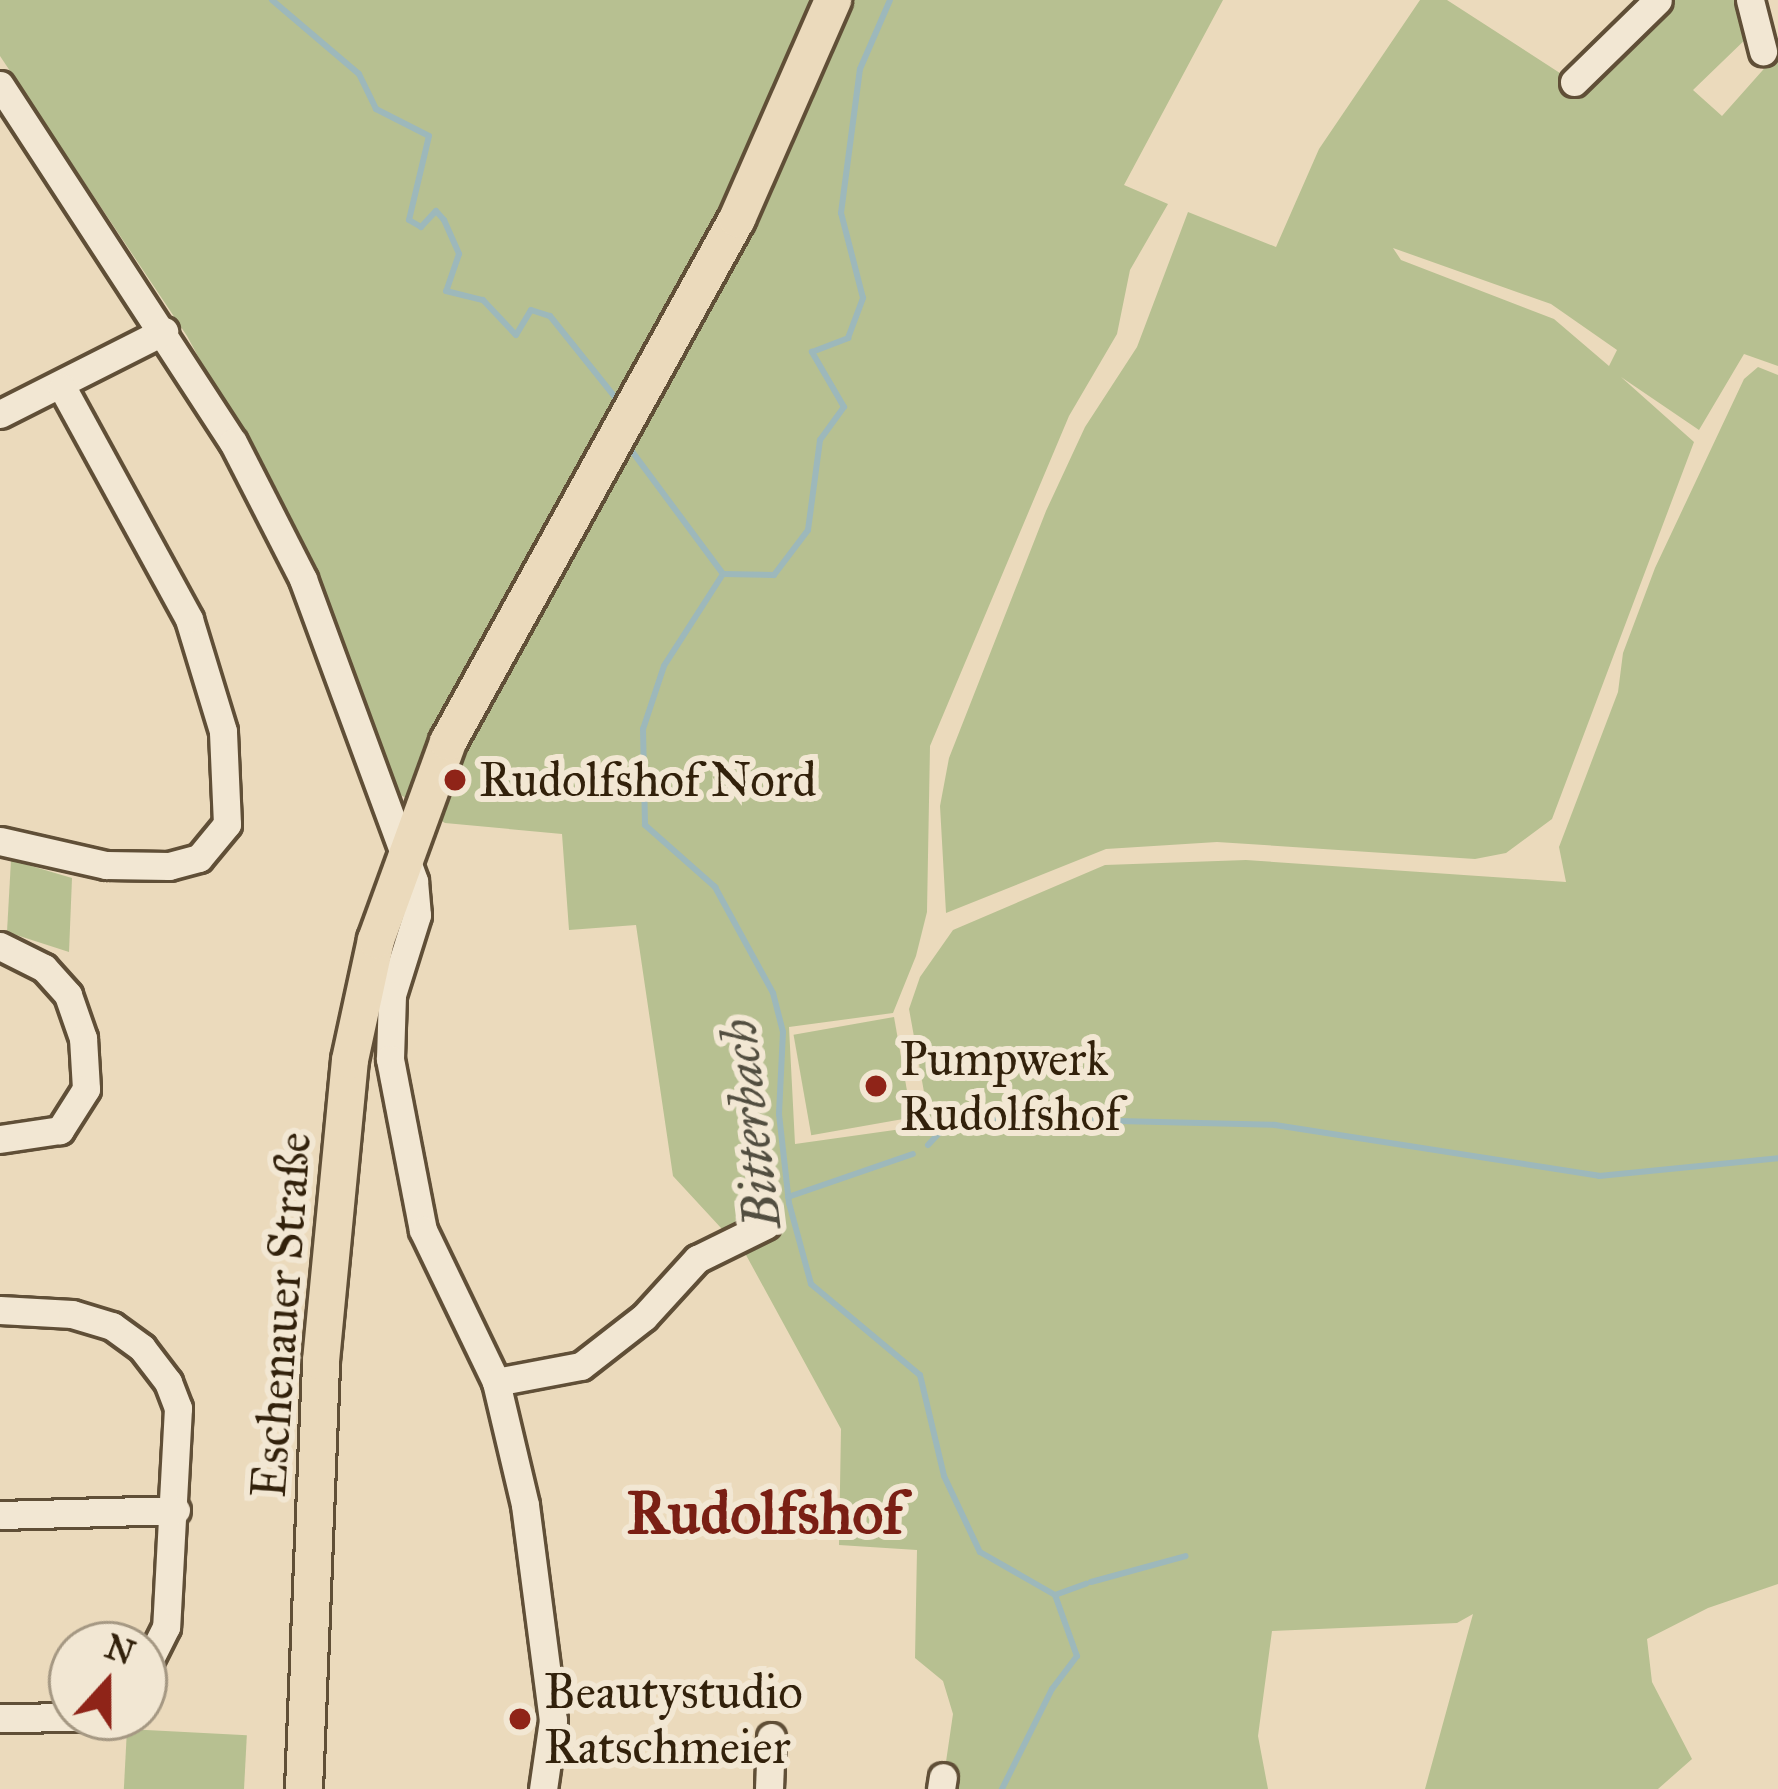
<!DOCTYPE html>
<meta charset="utf-8">
<style>
body{margin:0}
#map{position:relative;width:1778px;height:1789px;overflow:hidden;background:#ebdabc;font-family:"IM FELL Great Primer",serif}
div>[style]{position:absolute}
.green>*{inset:0;background:#b7c091;transform-origin:0 0}
.stream>*{height:6px;margin:-3px;padding:0 3px;transform-origin:3px;border-radius:3px;background:#9db8bb}
.roads{filter:drop-shadow(3px 0 #604f37) drop-shadow(-3px 0 #604f37) drop-shadow(0 3px #604f37) drop-shadow(0 -3px #604f37)}
.minor>*{height:27px;margin:-13.5px;padding:0 13.5px;transform-origin:13.5px;border-radius:13.5px;background:#f2e7d3}
.major>*{height:36px;margin:-18px;padding:0 18px;transform-origin:18px;border-radius:18px;background:#ebdabc}
.dots>*{width:33px;height:33px;translate:-50% -50%;box-sizing:border-box;border:6px solid #f2e7d3;border-radius:50%}
span{translate:-50% -50%;white-space:nowrap;text-align:center;line-height:1.15;-webkit-text-stroke:12px #f2e7d3;paint-order:stroke}
.poi-label{font-size:48px;color:#32210b}
.left{translate:0 -50%;text-align:left}
.street-label{font-size:48px;color:#32210b}
.water-label{font-size:51px;color:#524e40;font-style:italic}
.district-label{font-size:60px;color:#7a1f14;font-weight:700}
.north{position:absolute;left:48px;top:1621px;width:120px;height:120px;box-sizing:border-box;background:#f2e7d3;border:3px solid #a59883;border-radius:50%;rotate:21deg;font-size:33px;font-weight:700;line-height:48px;text-align:center;color:#32210b}
.north::after{content:'';display:block;margin:auto;width:42px;height:54px;background:#8f2418;clip-path:polygon(50% 0,100% 100%,50% 72%,0 100%)}
</style>
<div id="map">
<div class="green">
<div style="clip-path:polygon(0 0,1223px 0,1124px 185px,1168px 204px,1130px 270px,1117px 334px,1069px 416px,930px 746px,927px 912px,916px 956px,893px 1013px,789px 1027px,795px 1144px,930px 1125px,909px 1009px,920px 977px,953px 930px,1105px 865px,1246px 860px,1566px 882px,1559px 847px,1618px 692px,1623px 653px,1655px 568px,1744px 379px,1758px 367px,1778px 375px,1778px 1584px,1708px 1608px,1647px 1639px,1652px 1682px,1692px 1759px,1658px 1789px,1425px 1789px,1473px 1614px,1457px 1623px,1272px 1631px,1258px 1736px,1268px 1789px,942px 1789px,953px 1714px,943px 1681px,915px 1658px,917px 1550px,839px 1545px,841px 1429px,746px 1255px,673px 1176px,636px 925px,569px 930px,562px 834px,445px 823px,385px 785px,309px 560px,187px 336px,0 56px)"></div>
<div style="clip-path:polygon(evenodd,1420px 0,1447px 0,1583px 88px,1671px 0,1743px 0,1752px 33px,1693px 90px,1722px 116px,1778px 53px,1778px 366px,1744px 354px,1699px 430px,1621px 377px,1694px 442px,1552px 819px,1506px 853px,1475px 859px,1217px 842px,1106px 849px,946px 913px,940px 806px,949px 758px,1046px 511px,1085px 427px,1137px 347px,1188px 212px,1276px 247px,1319px 149px,1420px 0,1393px 248px,1551px 304px,1617px 350px,1609px 366px,1554px 319px,1401px 260px,1393px 248px)"></div>
<div style="clip-path:polygon(11px 860px,72px 878px,69px 952px,7px 932px)"></div>
<div style="left:894px;top:1017px;width:102px;height:102px;rotate:80deg"></div>
<div style="left:127px;top:1729px;width:120px;height:60px;rotate:3deg"></div>
</div>
<div class="stream">
<div style="left:272px;top:0;width:114px;rotate:40.4deg"></div>
<div style="left:359px;top:74px;width:39px;rotate:64deg"></div>
<div style="left:376px;top:109px;width:59px;rotate:27deg"></div>
<div style="left:429px;top:136px;width:86px;rotate:103.4deg"></div>
<div style="left:409px;top:220px;width:14px;rotate:30deg"></div>
<div style="left:421px;top:227px;width:22px;rotate:-47deg"></div>
<div style="left:436px;top:211px;width:12px;rotate:48deg"></div>
<div style="left:444px;top:220px;width:37px;rotate:66deg"></div>
<div style="left:459px;top:254px;width:39px;rotate:109deg"></div>
<div style="left:446px;top:291px;width:38px;rotate:14deg"></div>
<div style="left:483px;top:300px;width:48px;rotate:46.7deg"></div>
<div style="left:516px;top:335px;width:29px;rotate:-59deg"></div>
<div style="left:531px;top:310px;width:20px;rotate:18deg"></div>
<div style="left:550px;top:316px;width:104px;rotate:51.3deg"></div>
<div style="left:631px;top:450px;width:154px;rotate:53.4deg"></div>
<div style="left:723px;top:574px;width:109px;rotate:122.7deg"></div>
<div style="left:664px;top:666px;width:66px;rotate:108.4deg"></div>
<div style="left:643px;top:729px;width:96px;rotate:88.8deg"></div>
<div style="left:645px;top:825px;width:94px;rotate:41.5deg"></div>
<div style="left:715px;top:887px;width:121px;rotate:61.3deg"></div>
<div style="left:773px;top:993px;width:40px;rotate:75.6deg"></div>
<div style="left:783px;top:1032px;width:82px;rotate:92.8deg"></div>
<div style="left:779px;top:1114px;width:90px;rotate:83.6deg"></div>
<div style="left:789px;top:1203px;width:84px;rotate:74.8deg"></div>
<div style="left:811px;top:1284px;width:142px;rotate:39.9deg"></div>
<div style="left:920px;top:1375px;width:104px;rotate:76.6deg"></div>
<div style="left:944px;top:1476px;width:84px;rotate:64.7deg"></div>
<div style="left:980px;top:1552px;width:86px;rotate:29.8deg"></div>
<div style="left:1055px;top:1595px;width:65px;rotate:70.2deg"></div>
<div style="left:1077px;top:1656px;width:41px;rotate:127.1deg"></div>
<div style="left:1052px;top:1689px;width:112px;rotate:116.6deg"></div>
<div style="left:723px;top:574px;width:51px;rotate:1.1deg"></div>
<div style="left:774px;top:575px;width:56px;rotate:-52.9deg"></div>
<div style="left:808px;top:530px;width:91px;rotate:-82.4deg"></div>
<div style="left:820px;top:440px;width:41px;rotate:-54deg"></div>
<div style="left:844px;top:407px;width:64px;rotate:-120.2deg"></div>
<div style="left:812px;top:352px;width:39px;rotate:-21deg"></div>
<div style="left:848px;top:338px;width:43px;rotate:-69.4deg"></div>
<div style="left:863px;top:298px;width:88px;rotate:-104.5deg"></div>
<div style="left:841px;top:213px;width:145px;rotate:-82.5deg"></div>
<div style="left:860px;top:69px;width:75px;rotate:-66.5deg"></div>
<div style="left:928px;top:1145px;width:18px;rotate:-47deg"></div>
<div style="left:940px;top:1132px;width:56px;rotate:-14.5deg"></div>
<div style="left:994px;top:1118px;width:281px;rotate:1.4deg"></div>
<div style="left:1275px;top:1125px;width:328px;rotate:8.9deg"></div>
<div style="left:1599px;top:1176px;width:180px;rotate:-5.7deg"></div>
<div style="left:788px;top:1197px;width:132px;rotate:-19deg"></div>
<div style="left:1091px;top:1582px;width:98px;rotate:-15.3deg"></div>
<div style="left:1055px;top:1595px;width:33px;rotate:-20deg"></div>
</div>
<div class="roads">
<div class="minor">
<div style="left:1750px;top:0;width:53px;rotate:75.7deg"></div>
<div style="left:1574px;top:82px;width:117px;rotate:-44.3deg"></div>
<div style="left:0;top:85px;width:426px;rotate:56.9deg"></div>
<div style="left:233px;top:442px;width:154px;rotate:62.9deg"></div>
<div style="left:303px;top:579px;width:322px;rotate:69.8deg"></div>
<div style="left:414px;top:881px;width:34px;rotate:85deg"></div>
<div style="left:417px;top:915px;width:84px;rotate:107.4deg"></div>
<div style="left:392px;top:995px;width:64px;rotate:91.8deg"></div>
<div style="left:390px;top:1059px;width:174px;rotate:79.1deg"></div>
<div style="left:423px;top:1230px;width:169px;rotate:64.3deg"></div>
<div style="left:496px;top:1382px;width:126px;rotate:76.7deg"></div>
<div style="left:525px;top:1505px;width:217px;rotate:82.6deg"></div>
<div style="left:553px;top:1720px;width:70px;rotate:98.2deg"></div>
<div style="left:0;top:414px;width:184px;rotate:-26.8deg"></div>
<div style="left:0;top:841px;width:109px;rotate:12.8deg"></div>
<div style="left:106px;top:865px;width:63px;rotate:0.9deg"></div>
<div style="left:169px;top:866px;width:31px;rotate:-15deg"></div>
<div style="left:199px;top:858px;width:44px;rotate:-50.5deg"></div>
<div style="left:227px;top:824px;width:93px;rotate:-92.5deg"></div>
<div style="left:223px;top:731px;width:117px;rotate:-106.9deg"></div>
<div style="left:189px;top:619px;width:264px;rotate:-118.7deg"></div>
<div style="left:0;top:946px;width:49px;rotate:26.6deg"></div>
<div style="left:44px;top:968px;width:36px;rotate:48deg"></div>
<div style="left:68px;top:995px;width:46px;rotate:70.8deg"></div>
<div style="left:83px;top:1038px;width:51px;rotate:86.6deg"></div>
<div style="left:86px;top:1089px;width:49px;rotate:122.4deg"></div>
<div style="left:60px;top:1130px;width:61px;rotate:171.5deg"></div>
<div style="left:0;top:1310px;width:72px;rotate:3.2deg"></div>
<div style="left:72px;top:1314px;width:42px;rotate:16.7deg"></div>
<div style="left:112px;top:1326px;width:37px;rotate:36deg"></div>
<div style="left:142px;top:1348px;width:43px;rotate:52.6deg"></div>
<div style="left:168px;top:1382px;width:28px;rotate:69deg"></div>
<div style="left:178px;top:1408px;width:219px;rotate:93.1deg"></div>
<div style="left:166px;top:1627px;width:49px;rotate:116.6deg"></div>
<div style="left:496px;top:1382px;width:86px;rotate:-10.7deg"></div>
<div style="left:581px;top:1366px;width:80px;rotate:-37.9deg"></div>
<div style="left:644px;top:1317px;width:79px;rotate:-47.6deg"></div>
<div style="left:697px;top:1259px;width:77px;rotate:-26.2deg"></div>
<div style="left:0;top:1515px;width:176px;rotate:-1.6deg"></div>
<div style="left:0;top:1718px;width:78px;rotate:-0.7deg"></div>
<div style="left:769px;top:1789px;width:52px;rotate:-87.8deg"></div>
<div style="left:941px;top:1789px;width:12px;rotate:-81deg"></div>
</div>
<div class="major">
<div style="left:304px;top:1789px;width:428px;rotate:-87.7deg"></div>
<div style="left:321px;top:1361px;width:302px;rotate:-84.5deg"></div>
<div style="left:350px;top:1060px;width:123px;rotate:-77.8deg"></div>
<div style="left:376px;top:940px;width:211px;rotate:-70deg"></div>
<div style="left:448px;top:742px;width:598px;rotate:-61.08deg"></div>
<div style="left:737px;top:219px;width:239px;rotate:-66.3deg"></div>
</div>
</div>
<div class="dots">
<div style="left:455px;top:780px;background:#8f2418"></div>
<div style="left:876px;top:1086px;background:#8f2418"></div>
<div style="left:520px;top:1719px;background:#8f2418"></div>
</div>
<div class="poi-label">
<span class="left" style="left:479px;top:780px">Rudolfshof Nord</span>
<span class="left" style="left:900px;top:1086px">Pumpwerk<br>Rudolfshof</span>
<span class="left" style="left:544px;top:1719px">Beautystudio<br>Ratschmeier</span>
</div>
<div class="street-label">
<span style="left:281px;top:1315px;rotate:-86deg">Eschenauer Straße</span>
</div>
<div class="water-label">
<span style="left:751px;top:1124px;rotate:-97deg">Bitterbach</span>
</div>
<div class="district-label">
<span style="left:765px;top:1512px">Rudolfshof</span>
</div>
<div class="north">N</div>
</div>
